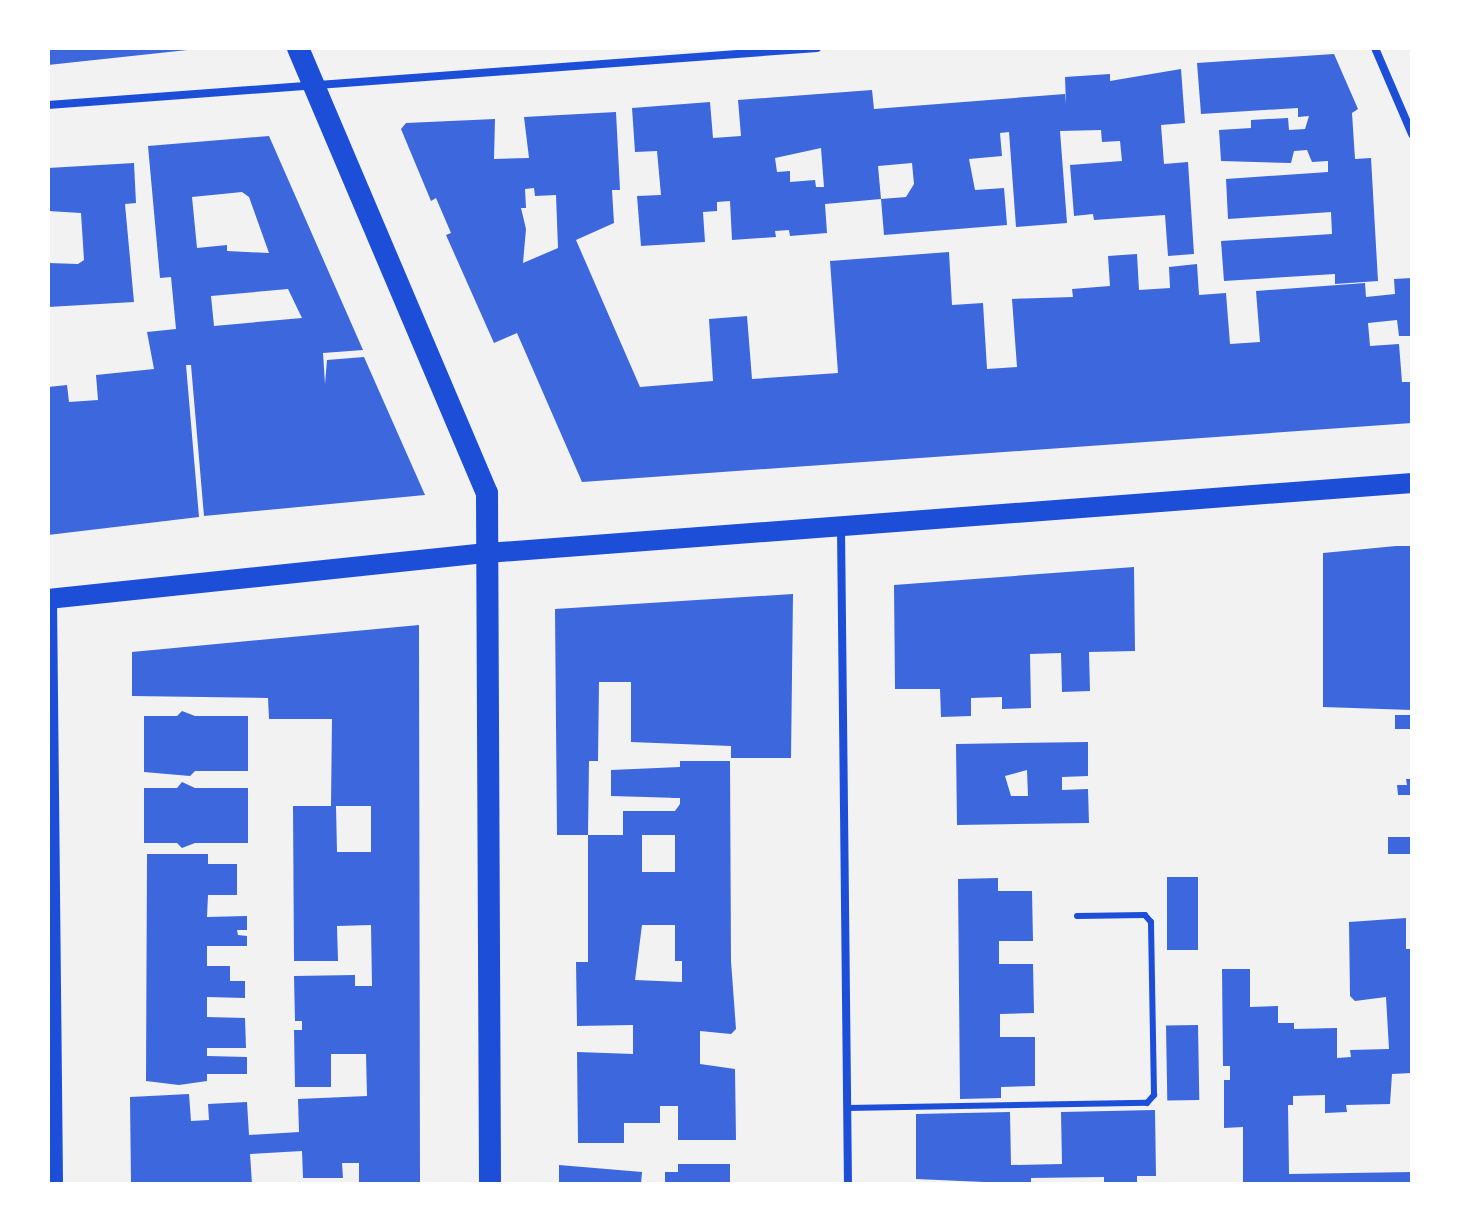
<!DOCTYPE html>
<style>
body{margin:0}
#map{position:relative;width:1460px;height:1232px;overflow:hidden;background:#f2f2f2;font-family:Rubik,sans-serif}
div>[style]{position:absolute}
.building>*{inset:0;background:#3d67dc;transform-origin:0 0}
.service>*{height:6px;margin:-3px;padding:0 3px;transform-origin:3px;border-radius:3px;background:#1d4ed8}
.minor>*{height:8px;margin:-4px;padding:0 4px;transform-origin:4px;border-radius:4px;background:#1d4ed8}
.secondary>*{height:16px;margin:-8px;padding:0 8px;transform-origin:8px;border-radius:8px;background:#1d4ed8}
.primary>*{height:20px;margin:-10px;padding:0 10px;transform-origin:10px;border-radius:10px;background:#1d4ed8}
.trunk>*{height:22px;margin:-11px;padding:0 11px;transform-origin:11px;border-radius:11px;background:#1d4ed8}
span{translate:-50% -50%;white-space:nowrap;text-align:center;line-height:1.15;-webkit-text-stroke:6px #fff;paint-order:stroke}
.frame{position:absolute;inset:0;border:50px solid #fff;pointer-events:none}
</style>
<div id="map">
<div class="building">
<div style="clip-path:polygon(48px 48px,206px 48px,48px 65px)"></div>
<div style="clip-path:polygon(1334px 54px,1358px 109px,1352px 113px,1355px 159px,1371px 158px,1378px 281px,1335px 284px,1335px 274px,1224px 281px,1221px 241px,1332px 234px,1331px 212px,1228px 219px,1226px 179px,1328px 172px,1328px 161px,1312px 162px,1307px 150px,1294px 151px,1291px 163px,1221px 161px,1219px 130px,1251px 128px,1251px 120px,1288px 118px,1289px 130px,1305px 129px,1309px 116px,1298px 117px,1298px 108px,1201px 114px,1197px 63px)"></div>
<div style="clip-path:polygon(evenodd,1181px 69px,1185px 123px,1161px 125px,1164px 164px,1188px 162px,1194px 254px,1168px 256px,1165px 215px,1094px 220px,1093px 214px,1074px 216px,1070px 165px,1122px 161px,1120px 141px,1102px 142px,1101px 130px,1060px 131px,1067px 223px,1016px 227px,1009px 132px,1000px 133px,1002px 156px,969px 159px,975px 190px,1004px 188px,1007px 225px,884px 235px,881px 199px,906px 197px,914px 184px,912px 163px,878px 166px,881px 199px,825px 204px,827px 233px,790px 236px,789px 230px,775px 231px,776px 237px,732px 240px,730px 201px,717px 202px,717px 211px,703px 212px,705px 242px,641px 246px,637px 196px,661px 195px,657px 151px,635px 152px,632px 108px,710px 102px,713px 138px,741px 136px,738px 100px,872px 90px,874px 109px,1065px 94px,1066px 104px,1065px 77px,1110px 74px,1110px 81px,1181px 69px,821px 148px,824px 187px,816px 187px,815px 180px,790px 182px,790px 171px,777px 172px,775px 158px,821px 148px)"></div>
<div style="clip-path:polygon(evenodd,616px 112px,620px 190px,612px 190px,614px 223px,576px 240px,640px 387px,713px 381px,709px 319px,747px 316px,752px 379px,838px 373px,830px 261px,949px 252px,952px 305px,983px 303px,987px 369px,1017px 367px,1012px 299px,1073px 297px,1072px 289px,1110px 286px,1108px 256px,1137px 254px,1139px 290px,1170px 288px,1169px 267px,1197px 264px,1199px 295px,1226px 293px,1230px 344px,1260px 342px,1256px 291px,1365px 283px,1366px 297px,1395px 294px,1394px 279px,1412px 278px,1412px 342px,1410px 336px,1399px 336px,1397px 320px,1368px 323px,1370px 346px,1399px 344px,1402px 382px,1412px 382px,1412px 423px,582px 482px,517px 333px,494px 343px,446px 235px,451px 233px,436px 198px,431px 201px,401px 129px,406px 123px,495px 119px,494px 159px,529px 158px,524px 117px,616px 112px,534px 188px,535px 196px,556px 195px,558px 248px,523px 263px,526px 229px,521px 208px,526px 208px,525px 189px,534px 188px)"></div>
<div style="clip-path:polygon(evenodd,269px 136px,363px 350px,323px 353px,325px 384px,327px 360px,364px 357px,425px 495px,204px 516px,191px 365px,186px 365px,199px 517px,48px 535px,48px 387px,67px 385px,69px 402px,98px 400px,96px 375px,154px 369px,147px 332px,176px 329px,171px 277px,160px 278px,148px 146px,269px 136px,242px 192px,249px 197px,269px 253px,227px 251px,227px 245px,197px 248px,192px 197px,242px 192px,269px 136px,288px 289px,302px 318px,214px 326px,211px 296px,288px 289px)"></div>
<div style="clip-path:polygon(134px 163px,136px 203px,125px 204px,134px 302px,48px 307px,48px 263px,78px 264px,84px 260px,81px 213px,48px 211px,48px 168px)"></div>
<div style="clip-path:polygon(1396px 546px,1412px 546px,1412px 710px,1323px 707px,1323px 553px)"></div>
<div style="clip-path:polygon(1134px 567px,1135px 651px,1089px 652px,1090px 691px,1062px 692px,1061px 653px,1030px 654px,1031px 708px,1002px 709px,1002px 697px,971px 698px,971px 716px,941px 717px,940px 689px,895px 689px,894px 585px)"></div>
<div style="clip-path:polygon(793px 594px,791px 758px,731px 758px,731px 746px,631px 742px,631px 682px,599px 682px,598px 761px,589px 761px,588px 835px,557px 835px,555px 609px)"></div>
<div style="clip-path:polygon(evenodd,419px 625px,420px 1184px,359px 1184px,359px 1163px,342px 1163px,343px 1178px,303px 1178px,302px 1151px,250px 1154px,252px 1184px,131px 1184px,130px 1097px,189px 1094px,191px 1121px,209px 1120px,208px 1104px,247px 1102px,249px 1135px,299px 1132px,298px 1099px,367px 1096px,366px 1054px,331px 1054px,331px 1087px,295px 1087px,294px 1030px,302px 1030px,302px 1021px,295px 1021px,294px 976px,355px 975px,355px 986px,372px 986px,371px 925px,337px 926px,338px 961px,294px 961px,293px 806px,331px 806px,332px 719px,269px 719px,268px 698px,132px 696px,132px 652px,419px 625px,336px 806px,371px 806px,371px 852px,337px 852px,336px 806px)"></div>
<div style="clip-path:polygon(182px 711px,195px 716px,248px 716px,248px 771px,195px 771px,190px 776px,144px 772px,144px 716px,177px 716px)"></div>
<div style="left:1412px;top:715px;width:14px;height:17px;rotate:90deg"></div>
<div style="clip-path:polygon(evenodd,1088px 742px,1088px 776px,1062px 777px,1062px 790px,1088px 789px,1089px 823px,957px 825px,956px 744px,1088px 742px,1027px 770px,1028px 796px,1011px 796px,1005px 776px,1027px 770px)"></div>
<div style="clip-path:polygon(evenodd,680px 761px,730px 761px,731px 961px,736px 1029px,731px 1034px,700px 1031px,700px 1064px,735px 1069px,736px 1140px,678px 1140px,678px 1106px,660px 1106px,660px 1123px,624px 1123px,624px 1143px,578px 1143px,577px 1052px,633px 1054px,633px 1025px,577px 1026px,576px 962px,588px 962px,588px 835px,623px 835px,623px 811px,675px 811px,680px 804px,680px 798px,611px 796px,611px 770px,680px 767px,680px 761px,642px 835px,675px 835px,675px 872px,642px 872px,642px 835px,680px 761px,642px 925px,675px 925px,675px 961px,682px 961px,682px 982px,635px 980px,642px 925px)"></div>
<div style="clip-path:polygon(1406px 779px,1412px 779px,1412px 795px,1398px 795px,1397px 785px,1407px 785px)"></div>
<div style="clip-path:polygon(182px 782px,195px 788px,248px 788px,248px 843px,195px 843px,182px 848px,177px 843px,144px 843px,144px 788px,177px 788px)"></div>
<div style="left:1412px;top:837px;width:17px;height:24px;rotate:90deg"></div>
<div style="clip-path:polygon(147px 854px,208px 854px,208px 864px,237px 864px,237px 895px,208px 895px,207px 917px,247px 916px,247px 930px,237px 930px,238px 935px,247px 936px,247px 946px,207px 946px,207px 966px,230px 966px,230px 981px,245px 981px,245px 998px,207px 997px,207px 1017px,245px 1018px,246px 1048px,207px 1048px,207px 1056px,247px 1057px,247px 1074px,207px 1074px,207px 1081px,179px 1085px,146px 1081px)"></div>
<div style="left:1167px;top:877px;width:31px;height:73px"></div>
<div style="clip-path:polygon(998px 878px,998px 891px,1032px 891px,1033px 941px,999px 941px,999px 964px,1033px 964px,1034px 1013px,1000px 1014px,1000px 1037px,1035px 1037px,1035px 1086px,1001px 1087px,1001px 1098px,960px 1099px,958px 879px)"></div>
<div style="clip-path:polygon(1406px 918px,1406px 949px,1412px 949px,1411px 1073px,1392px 1074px,1390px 1104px,1346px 1105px,1347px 1112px,1325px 1113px,1325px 1095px,1293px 1096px,1293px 1105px,1288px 1105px,1289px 1174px,1412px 1172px,1412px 1184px,1243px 1184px,1243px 1127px,1224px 1128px,1224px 1080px,1230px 1080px,1230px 1066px,1223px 1066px,1222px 969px,1250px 969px,1250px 1007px,1278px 1006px,1278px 1023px,1294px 1023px,1294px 1029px,1337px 1028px,1337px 1058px,1351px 1057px,1350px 1050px,1389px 1049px,1386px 997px,1355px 1001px,1350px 996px,1349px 922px)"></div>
<div style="left:1198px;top:1025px;width:75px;height:32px;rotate:89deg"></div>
<div style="clip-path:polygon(1155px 1110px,1156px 1176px,1137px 1176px,1137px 1184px,1104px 1184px,1104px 1177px,1031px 1178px,1031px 1184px,916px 1179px,916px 1114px,1010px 1112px,1011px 1165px,1062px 1164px,1061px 1112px)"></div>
<div style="clip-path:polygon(678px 1164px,730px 1164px,730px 1184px,665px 1184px,665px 1172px,678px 1172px)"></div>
<div style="clip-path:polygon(559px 1165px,642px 1172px,641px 1184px,559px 1184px)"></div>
</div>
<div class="service">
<div style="left:847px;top:1108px;width:300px;rotate:-1deg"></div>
<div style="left:1147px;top:1103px;width:11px;rotate:-49deg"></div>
<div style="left:1154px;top:1095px;width:173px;rotate:-91deg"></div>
<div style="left:1151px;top:922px;width:9px;rotate:-131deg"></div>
<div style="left:1145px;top:915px;width:68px;rotate:179.2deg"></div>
</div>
<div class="minor">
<div style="left:1375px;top:48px;width:94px;rotate:66.7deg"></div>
<div style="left:48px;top:105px;width:771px;rotate:-4.24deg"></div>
<div style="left:841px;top:528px;width:656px;rotate:89.39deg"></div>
</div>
<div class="secondary">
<div style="left:49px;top:599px;width:585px;rotate:89.41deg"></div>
</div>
<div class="primary">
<div style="left:48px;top:599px;width:441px;rotate:-6deg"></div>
<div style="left:487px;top:553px;width:928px;rotate:-4.33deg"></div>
</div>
<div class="trunk">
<div style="left:298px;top:48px;width:483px;rotate:67deg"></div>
<div style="left:487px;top:493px;width:691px;rotate:89.75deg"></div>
</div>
<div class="frame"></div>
</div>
